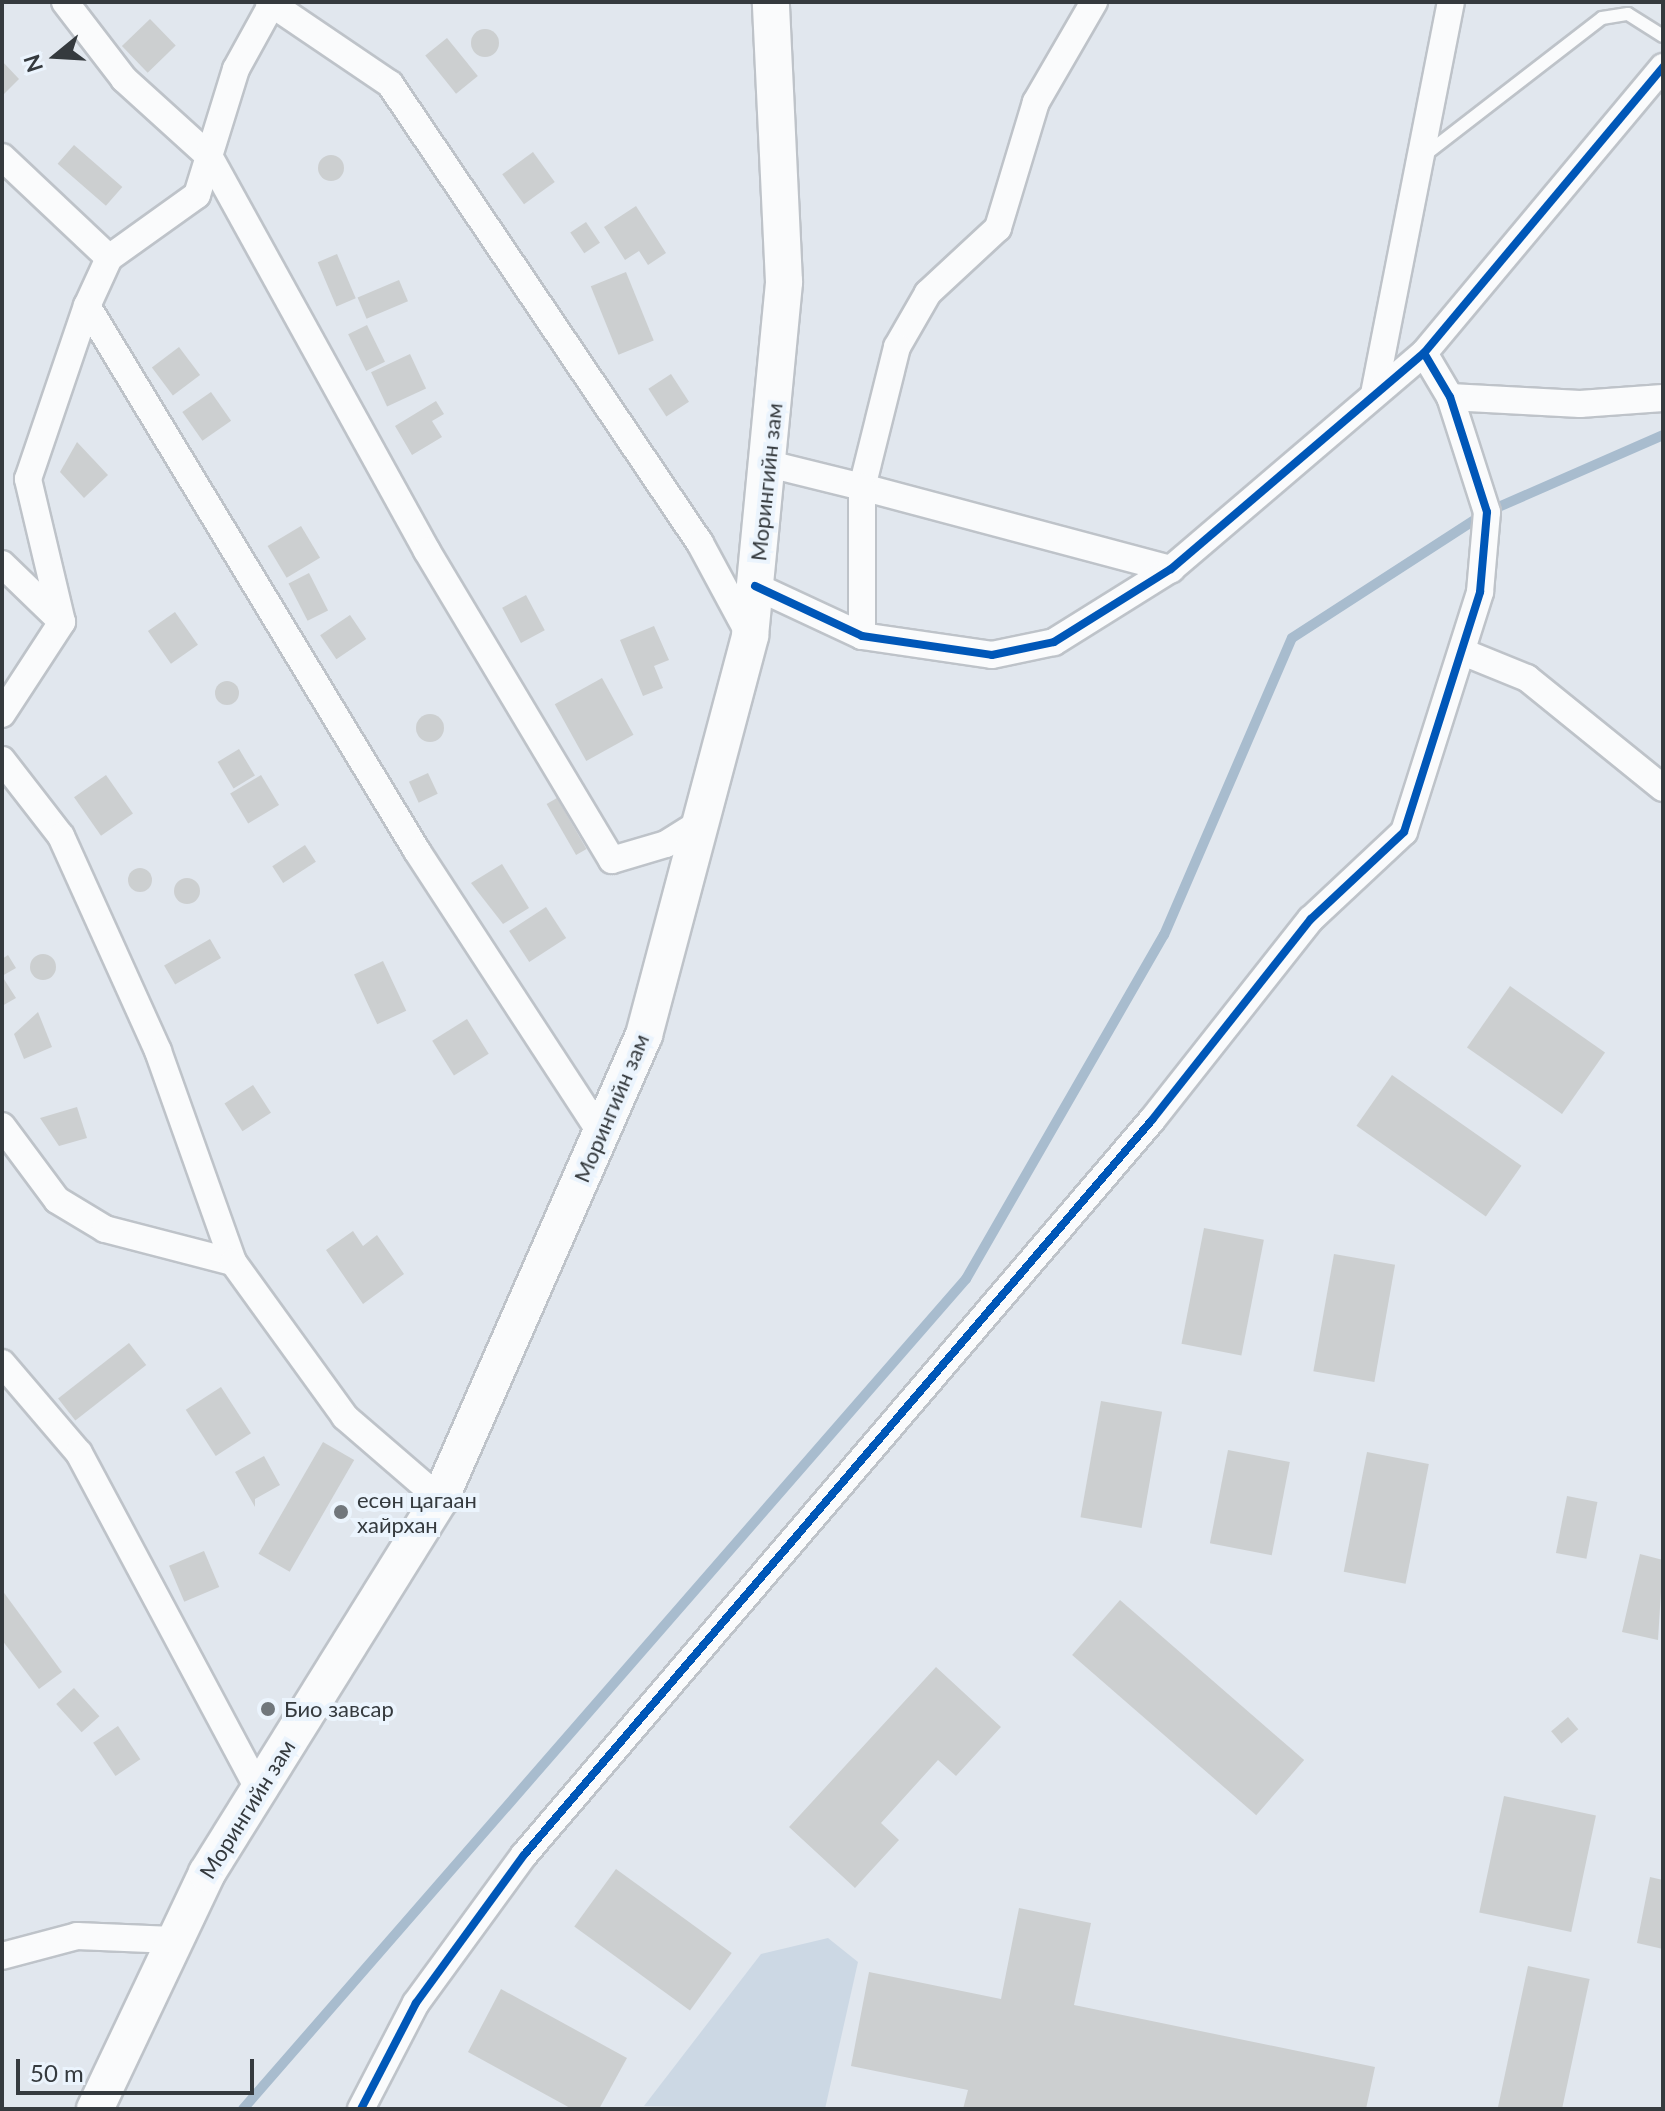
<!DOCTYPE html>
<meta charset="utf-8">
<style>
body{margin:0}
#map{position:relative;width:1665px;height:2111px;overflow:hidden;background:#e1e7ee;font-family:Lato,sans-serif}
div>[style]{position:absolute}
.green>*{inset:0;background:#ccd8e4}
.stream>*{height:10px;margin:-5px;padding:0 5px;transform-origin:5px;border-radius:5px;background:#a8bcce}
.building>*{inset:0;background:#cccfd0;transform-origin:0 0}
.round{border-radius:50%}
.roads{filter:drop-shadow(2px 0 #bec3c9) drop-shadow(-2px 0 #bec3c9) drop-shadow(0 2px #bec3c9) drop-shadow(0 -2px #bec3c9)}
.lane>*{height:12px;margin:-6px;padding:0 6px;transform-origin:6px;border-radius:6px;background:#fafbfc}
.street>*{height:26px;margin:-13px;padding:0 13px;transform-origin:13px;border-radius:13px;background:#fafbfc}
.secondary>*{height:36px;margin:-18px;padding:0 18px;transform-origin:18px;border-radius:18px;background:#fafbfc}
.cycleway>*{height:8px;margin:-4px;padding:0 4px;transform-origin:4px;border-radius:4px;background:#0057b8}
.dots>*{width:22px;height:22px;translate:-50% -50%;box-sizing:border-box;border:4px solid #ebf4fd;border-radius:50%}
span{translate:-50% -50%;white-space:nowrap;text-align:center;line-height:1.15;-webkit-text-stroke:8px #ebf4fd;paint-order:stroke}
.street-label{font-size:22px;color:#353a3e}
.poi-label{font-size:22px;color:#353a3e}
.left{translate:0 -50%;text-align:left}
.frame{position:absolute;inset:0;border:4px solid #353a3e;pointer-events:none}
.north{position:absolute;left:16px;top:16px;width:80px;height:80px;-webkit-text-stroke:6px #ebf4fd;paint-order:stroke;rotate:252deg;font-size:22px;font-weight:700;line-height:32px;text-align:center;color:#353a3e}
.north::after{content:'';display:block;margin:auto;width:28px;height:36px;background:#353a3e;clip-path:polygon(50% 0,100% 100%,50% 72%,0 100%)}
.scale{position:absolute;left:16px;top:2059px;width:238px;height:36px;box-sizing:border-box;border:4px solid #353a3e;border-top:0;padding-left:10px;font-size:24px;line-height:28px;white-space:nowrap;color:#353a3e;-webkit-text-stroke:6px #ebf4fd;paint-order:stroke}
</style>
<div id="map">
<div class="green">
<div style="clip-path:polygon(828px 1938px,858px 1962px,825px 2109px,644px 2106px,761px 1954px)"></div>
</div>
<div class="stream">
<div style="left:243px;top:2109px;width:1101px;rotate:-48.94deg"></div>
<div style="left:966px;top:1279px;width:397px;rotate:-60.1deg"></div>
<div style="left:1164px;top:935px;width:323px;rotate:-66.7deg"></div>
<div style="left:1292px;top:638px;width:232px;rotate:-32.9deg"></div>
<div style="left:1487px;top:512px;width:192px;rotate:-23.6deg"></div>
</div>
<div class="building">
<div style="left:150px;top:19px;width:37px;height:39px;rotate:46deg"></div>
<div class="round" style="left:471px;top:29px;width:28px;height:28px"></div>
<div style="left:447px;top:38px;width:49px;height:28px;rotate:51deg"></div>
<div style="clip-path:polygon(2px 61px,19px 79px,2px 96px)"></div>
<div style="left:74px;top:145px;width:64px;height:25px;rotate:41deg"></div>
<div style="left:533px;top:152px;width:37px;height:38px;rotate:54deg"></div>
<div class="round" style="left:318px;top:155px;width:26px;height:26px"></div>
<div style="clip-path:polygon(636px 206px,666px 253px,648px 265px,639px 251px,625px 260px,604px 227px)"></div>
<div style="left:586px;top:222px;width:25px;height:19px;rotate:56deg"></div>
<div style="left:337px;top:254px;width:48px;height:21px;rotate:67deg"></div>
<div style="left:626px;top:272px;width:74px;height:38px;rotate:68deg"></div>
<div style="left:399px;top:280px;width:23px;height:45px;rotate:67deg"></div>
<div style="left:367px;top:325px;width:41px;height:21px;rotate:64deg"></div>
<div style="left:179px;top:347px;width:35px;height:34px;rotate:53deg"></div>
<div style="left:410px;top:354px;width:38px;height:43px;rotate:65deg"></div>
<div style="left:671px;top:374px;width:33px;height:27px;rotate:57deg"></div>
<div style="left:211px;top:392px;width:35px;height:35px;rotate:55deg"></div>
<div style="clip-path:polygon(436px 401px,444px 414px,432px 421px,442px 437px,412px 455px,395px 426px)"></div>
<div style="clip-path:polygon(77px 442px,108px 475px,84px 498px,60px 472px)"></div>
<div style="left:301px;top:526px;width:37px;height:39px;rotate:59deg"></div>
<div style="left:309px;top:573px;width:42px;height:23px;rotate:63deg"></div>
<div style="left:526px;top:595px;width:40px;height:27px;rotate:62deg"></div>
<div style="left:175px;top:612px;width:40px;height:33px;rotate:55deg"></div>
<div style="left:350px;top:615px;width:29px;height:36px;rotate:56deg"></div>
<div style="clip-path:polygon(654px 626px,669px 660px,654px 666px,663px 688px,643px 696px,620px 640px)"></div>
<div style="left:602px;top:678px;width:65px;height:54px;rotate:61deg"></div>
<div class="round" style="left:215px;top:681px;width:24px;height:24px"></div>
<div class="round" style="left:416px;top:714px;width:28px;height:28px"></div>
<div style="left:239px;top:749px;width:31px;height:25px;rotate:59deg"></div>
<div style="left:428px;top:773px;width:23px;height:21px;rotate:65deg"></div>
<div style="left:106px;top:775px;width:47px;height:39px;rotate:55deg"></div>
<div style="left:261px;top:775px;width:35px;height:36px;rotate:59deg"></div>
<div style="left:557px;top:798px;width:59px;height:12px;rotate:60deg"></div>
<div style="left:305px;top:845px;width:20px;height:39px;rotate:57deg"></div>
<div style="clip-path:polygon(502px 864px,529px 908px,503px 924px,471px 883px)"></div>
<div class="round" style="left:128px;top:868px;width:24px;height:24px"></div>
<div class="round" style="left:174px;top:878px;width:26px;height:26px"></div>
<div style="left:546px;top:907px;width:37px;height:44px;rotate:57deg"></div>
<div style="left:210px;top:939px;width:22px;height:53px;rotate:60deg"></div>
<div class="round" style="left:30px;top:954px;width:26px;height:26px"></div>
<div style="clip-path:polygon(8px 955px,16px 968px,2px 976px,16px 998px,2px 1006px,2px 959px)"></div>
<div style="left:383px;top:961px;width:55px;height:32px;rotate:65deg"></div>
<div style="left:1510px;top:986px;width:116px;height:75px;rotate:35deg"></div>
<div style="clip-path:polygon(38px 1012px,52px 1047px,24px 1059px,14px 1034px)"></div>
<div style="left:467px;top:1019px;width:41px;height:41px;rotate:58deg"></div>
<div style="left:1392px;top:1075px;width:158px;height:62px;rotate:35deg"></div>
<div style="left:253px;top:1085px;width:33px;height:34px;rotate:57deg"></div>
<div style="clip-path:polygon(77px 1107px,87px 1138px,59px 1146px,40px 1118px)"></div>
<div style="left:1204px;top:1228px;width:61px;height:118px;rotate:11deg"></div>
<div style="clip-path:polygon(353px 1231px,363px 1246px,377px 1235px,404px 1274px,363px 1304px,326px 1250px)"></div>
<div style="left:1334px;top:1254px;width:62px;height:119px;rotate:10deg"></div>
<div style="left:129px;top:1343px;width:28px;height:90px;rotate:52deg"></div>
<div style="left:221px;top:1387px;width:55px;height:42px;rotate:57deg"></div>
<div style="left:1101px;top:1401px;width:62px;height:118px;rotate:10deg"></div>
<div style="left:323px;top:1442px;width:36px;height:129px;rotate:30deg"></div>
<div style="left:1228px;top:1450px;width:63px;height:95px;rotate:11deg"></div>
<div style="left:1367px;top:1452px;width:63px;height:122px;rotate:11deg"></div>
<div style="clip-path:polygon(264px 1456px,280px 1485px,255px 1499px,255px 1507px,235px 1472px)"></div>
<div style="left:1567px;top:1496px;width:31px;height:58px;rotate:11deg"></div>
<div style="left:204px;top:1551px;width:39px;height:38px;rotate:67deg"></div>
<div style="clip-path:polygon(1640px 1554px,1663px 1560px,1658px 1640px,1622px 1632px)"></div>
<div style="clip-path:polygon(2px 1590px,62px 1672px,39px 1689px,2px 1640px)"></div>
<div style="left:1120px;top:1600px;width:244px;height:73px;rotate:41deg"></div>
<div style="clip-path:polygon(936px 1667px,1001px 1727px,956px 1776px,938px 1760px,881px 1823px,899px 1840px,855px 1888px,789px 1827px)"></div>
<div style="left:74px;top:1688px;width:38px;height:24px;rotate:48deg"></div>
<div style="left:1568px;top:1717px;width:16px;height:22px;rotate:50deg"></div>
<div style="left:118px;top:1726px;width:40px;height:30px;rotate:56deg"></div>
<div style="left:1504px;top:1796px;width:94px;height:119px;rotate:12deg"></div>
<div style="left:616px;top:1869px;width:143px;height:71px;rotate:36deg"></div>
<div style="clip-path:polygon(1650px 1877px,1663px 1880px,1663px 1949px,1637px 1943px)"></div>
<div style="clip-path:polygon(1019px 1908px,1091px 1923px,1074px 2005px,1375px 2067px,1366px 2109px,963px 2109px,968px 2090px,851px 2066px,869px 1972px,1001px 1999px)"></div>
<div style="left:1528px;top:1966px;width:63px;height:146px;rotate:12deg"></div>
<div style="clip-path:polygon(501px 1989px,627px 2058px,599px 2109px,572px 2109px,468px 2052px)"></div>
</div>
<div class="roads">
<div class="lane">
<div style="left:1426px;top:154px;width:222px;rotate:-37.7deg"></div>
<div style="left:1602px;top:18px;width:26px;rotate:-9deg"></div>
<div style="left:1628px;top:14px;width:41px;rotate:32.2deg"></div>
</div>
<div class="street">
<div style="left:65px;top:2px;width:97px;rotate:52.5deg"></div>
<div style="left:124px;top:79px;width:115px;rotate:42.2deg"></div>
<div style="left:209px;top:156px;width:451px;rotate:61.1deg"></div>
<div style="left:427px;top:551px;width:360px;rotate:59.1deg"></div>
<div style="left:612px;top:860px;width:56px;rotate:-16.5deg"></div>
<div style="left:666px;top:844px;width:39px;rotate:-32deg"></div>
<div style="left:269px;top:2px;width:146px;rotate:34.1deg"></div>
<div style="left:390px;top:84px;width:554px;rotate:55.97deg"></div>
<div style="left:700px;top:543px;width:106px;rotate:61.7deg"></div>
<div style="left:1094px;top:2px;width:116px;rotate:120.1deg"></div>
<div style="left:1036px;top:102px;width:132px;rotate:106.8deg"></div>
<div style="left:998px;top:228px;width:96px;rotate:137.1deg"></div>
<div style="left:928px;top:293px;width:62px;rotate:119.9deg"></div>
<div style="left:897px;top:347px;width:144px;rotate:104deg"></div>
<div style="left:862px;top:487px;width:320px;rotate:14.9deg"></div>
<div style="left:2px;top:157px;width:147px;rotate:43.3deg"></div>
<div style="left:87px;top:306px;width:637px;rotate:58.8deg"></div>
<div style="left:417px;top:851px;width:337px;rotate:56.9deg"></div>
<div style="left:1374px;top:394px;width:399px;rotate:-78.9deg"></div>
<div style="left:1450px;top:397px;width:130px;rotate:3.1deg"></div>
<div style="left:1580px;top:404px;width:83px;rotate:-4.1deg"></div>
<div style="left:769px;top:464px;width:96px;rotate:13.9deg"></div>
<div style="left:862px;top:487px;width:149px;rotate:90deg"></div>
<div style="left:2px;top:564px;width:83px;rotate:44deg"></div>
<div style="left:755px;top:586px;width:118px;rotate:25deg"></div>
<div style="left:862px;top:636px;width:131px;rotate:8.3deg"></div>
<div style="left:992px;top:655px;width:63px;rotate:-11.8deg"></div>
<div style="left:1054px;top:642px;width:138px;rotate:-32deg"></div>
<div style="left:1171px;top:569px;width:333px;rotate:-40.5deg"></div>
<div style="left:1424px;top:353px;width:373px;rotate:-50.1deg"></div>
<div style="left:1463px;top:652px;width:69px;rotate:22.1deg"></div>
<div style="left:1527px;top:678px;width:175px;rotate:39deg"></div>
<div style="left:2px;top:714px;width:110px;rotate:-56.9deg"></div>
<div style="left:62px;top:622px;width:147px;rotate:-103.4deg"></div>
<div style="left:28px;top:479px;width:183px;rotate:-71.2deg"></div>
<div style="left:87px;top:306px;width:53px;rotate:-65.4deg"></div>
<div style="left:109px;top:258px;width:108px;rotate:-35.6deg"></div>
<div style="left:197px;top:195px;width:132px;rotate:-72.8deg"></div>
<div style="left:236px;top:69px;width:77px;rotate:-61.1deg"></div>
<div style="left:2px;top:760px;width:96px;rotate:52.2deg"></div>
<div style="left:61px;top:836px;width:236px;rotate:65.7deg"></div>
<div style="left:158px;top:1051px;width:224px;rotate:70.4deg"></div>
<div style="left:2px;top:1126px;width:92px;rotate:53.4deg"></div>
<div style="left:57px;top:1200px;width:56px;rotate:31.1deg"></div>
<div style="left:105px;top:1229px;width:132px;rotate:14.5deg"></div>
<div style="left:233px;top:1262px;width:191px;rotate:54.1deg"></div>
<div style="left:345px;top:1417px;width:125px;rotate:40.8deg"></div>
<div style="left:2px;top:1363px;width:118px;rotate:49.5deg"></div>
<div style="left:79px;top:1453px;width:382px;rotate:61.9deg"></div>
<div style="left:2px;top:1956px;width:78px;rotate:-14.9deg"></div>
<div style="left:77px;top:1936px;width:96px;rotate:2.4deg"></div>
<div style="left:361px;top:2109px;width:119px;rotate:-62.6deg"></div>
<div style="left:416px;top:2003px;width:183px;rotate:-53.9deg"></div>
<div style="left:524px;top:1855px;width:967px;rotate:-49.49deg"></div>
<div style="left:1152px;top:1120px;width:256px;rotate:-51.7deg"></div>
<div style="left:1311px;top:919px;width:127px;rotate:-43.1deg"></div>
<div style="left:1404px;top:832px;width:252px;rotate:-72.4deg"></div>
<div style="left:1480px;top:592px;width:80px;rotate:-85deg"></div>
<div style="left:1487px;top:512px;width:121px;rotate:-107.8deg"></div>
<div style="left:1450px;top:397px;width:51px;rotate:-120.6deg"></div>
</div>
<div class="secondary">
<div style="left:95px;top:2109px;width:261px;rotate:-64.6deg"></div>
<div style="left:207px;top:1873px;width:441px;rotate:-58.1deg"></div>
<div style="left:440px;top:1499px;width:507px;rotate:-66.27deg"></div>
<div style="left:644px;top:1035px;width:413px;rotate:-75.1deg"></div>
<div style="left:750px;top:636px;width:356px;rotate:-84.5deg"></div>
<div style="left:784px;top:282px;width:280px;rotate:-92.7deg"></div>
</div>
</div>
<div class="cycleway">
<div style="left:755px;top:586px;width:118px;rotate:25deg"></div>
<div style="left:862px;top:636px;width:131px;rotate:8.3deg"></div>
<div style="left:992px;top:655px;width:63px;rotate:-11.8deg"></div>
<div style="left:1054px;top:642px;width:138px;rotate:-32deg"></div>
<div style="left:1171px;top:569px;width:333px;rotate:-40.5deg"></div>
<div style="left:1424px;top:353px;width:373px;rotate:-50.1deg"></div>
<div style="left:361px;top:2109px;width:119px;rotate:-62.6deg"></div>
<div style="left:416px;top:2003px;width:183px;rotate:-53.9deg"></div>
<div style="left:524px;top:1855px;width:967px;rotate:-49.49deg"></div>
<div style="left:1152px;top:1120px;width:256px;rotate:-51.7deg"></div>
<div style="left:1311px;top:919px;width:127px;rotate:-43.1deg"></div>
<div style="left:1404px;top:832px;width:252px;rotate:-72.4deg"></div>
<div style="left:1480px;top:592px;width:80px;rotate:-85deg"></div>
<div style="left:1487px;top:512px;width:121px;rotate:-107.8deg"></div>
<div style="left:1450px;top:397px;width:51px;rotate:-120.6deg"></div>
</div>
<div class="dots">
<div style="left:341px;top:1512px;background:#71777c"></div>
<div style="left:268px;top:1709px;background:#71777c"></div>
</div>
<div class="street-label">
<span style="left:766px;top:482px;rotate:-84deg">Морингийн зам</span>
<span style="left:611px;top:1108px;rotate:-67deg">Морингийн зам</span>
<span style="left:247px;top:1809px;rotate:-58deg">Морингийн зам</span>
</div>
<div class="poi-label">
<span class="left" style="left:357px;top:1512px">есөн цагаан<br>хайрхан</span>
<span class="left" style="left:284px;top:1709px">Био завсар</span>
</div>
<div class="frame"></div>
<div class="north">N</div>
<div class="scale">50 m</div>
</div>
